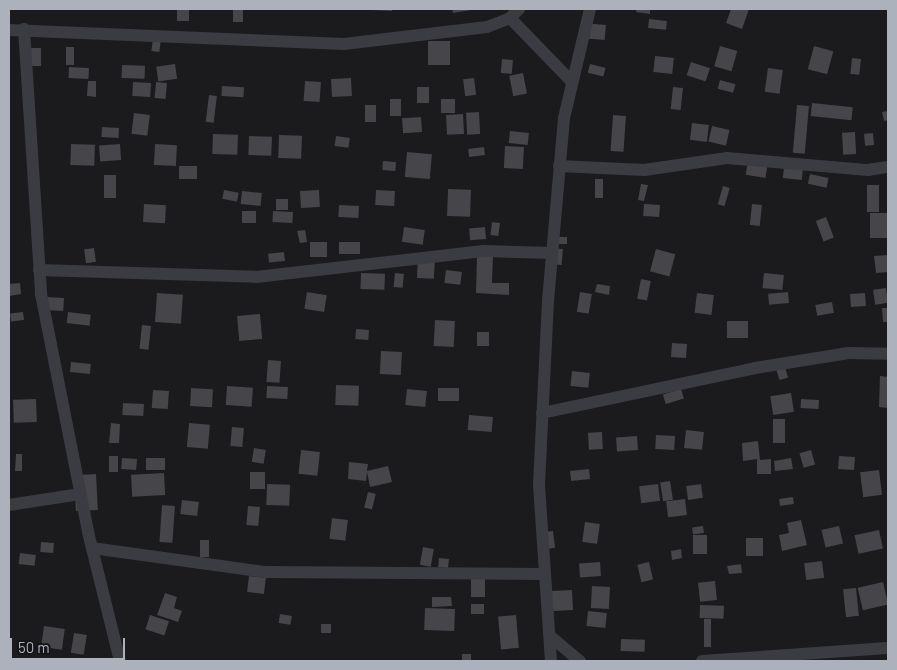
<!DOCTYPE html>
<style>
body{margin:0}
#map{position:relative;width:897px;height:670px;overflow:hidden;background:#1b1a1d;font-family:Barlow,sans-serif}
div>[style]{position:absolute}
.building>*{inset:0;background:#45454a;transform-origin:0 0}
.minor>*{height:12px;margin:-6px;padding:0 6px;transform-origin:6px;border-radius:6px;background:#3b3c42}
span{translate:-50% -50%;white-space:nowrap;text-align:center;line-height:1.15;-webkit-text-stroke:4px #151518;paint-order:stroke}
.frame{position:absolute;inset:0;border:10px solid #adb1bc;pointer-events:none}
.scale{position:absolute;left:10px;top:638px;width:115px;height:22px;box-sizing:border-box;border:2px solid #adb1bc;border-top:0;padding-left:6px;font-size:15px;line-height:18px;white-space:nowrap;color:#adb1bc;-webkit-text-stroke:4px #151518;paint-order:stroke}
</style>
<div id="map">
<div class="building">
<div style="left:177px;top:9px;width:12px;height:12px"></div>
<div style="left:233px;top:9px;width:10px;height:13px"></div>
<div style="clip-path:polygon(371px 9px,392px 9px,392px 11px,371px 10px)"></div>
<div style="clip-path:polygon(452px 9px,471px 9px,471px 10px,453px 13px)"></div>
<div style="clip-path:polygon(637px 9px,650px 9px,650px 14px,636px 12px)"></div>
<div style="clip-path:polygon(731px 9px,749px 9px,742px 29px,726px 23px)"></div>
<div style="left:649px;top:19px;width:18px;height:9px;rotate:6deg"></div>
<div style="left:583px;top:23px;width:23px;height:15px;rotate:5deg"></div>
<div style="left:153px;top:38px;width:8px;height:13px;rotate:7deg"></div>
<div style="left:428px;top:41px;width:22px;height:24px"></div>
<div style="left:720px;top:46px;width:18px;height:21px;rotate:16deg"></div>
<div style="left:814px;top:46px;width:20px;height:24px;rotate:15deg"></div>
<div style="left:66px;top:47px;width:8px;height:18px"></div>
<div style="left:28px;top:48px;width:13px;height:18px"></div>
<div style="left:655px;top:56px;width:19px;height:16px;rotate:6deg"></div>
<div style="left:852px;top:58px;width:9px;height:16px;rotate:6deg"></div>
<div style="left:502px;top:59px;width:11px;height:14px;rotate:5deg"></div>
<div style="left:691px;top:62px;width:20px;height:14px;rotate:18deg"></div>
<div style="left:175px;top:64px;width:15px;height:19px;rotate:82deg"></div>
<div style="left:590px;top:64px;width:16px;height:9px;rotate:14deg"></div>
<div style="left:122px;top:65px;width:23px;height:13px;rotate:2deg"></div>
<div style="left:69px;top:67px;width:20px;height:11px;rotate:3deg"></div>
<div style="left:768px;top:68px;width:15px;height:24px;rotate:8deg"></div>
<div style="left:523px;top:73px;width:21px;height:14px;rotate:79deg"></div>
<div style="left:351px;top:78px;width:18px;height:20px;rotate:87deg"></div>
<div style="left:474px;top:78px;width:17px;height:11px;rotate:83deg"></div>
<div style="left:720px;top:80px;width:16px;height:9px;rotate:15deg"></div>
<div style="clip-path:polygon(88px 81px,96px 81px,96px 97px,87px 96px)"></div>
<div style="left:305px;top:81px;width:16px;height:20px;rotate:4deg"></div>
<div style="left:133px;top:82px;width:18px;height:14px;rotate:3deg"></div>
<div style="left:156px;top:82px;width:11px;height:16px;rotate:5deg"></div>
<div style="left:222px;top:86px;width:22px;height:10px;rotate:3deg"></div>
<div style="left:417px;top:87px;width:12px;height:16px"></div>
<div style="left:673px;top:87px;width:10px;height:22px;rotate:6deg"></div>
<div style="left:209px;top:95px;width:8px;height:27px;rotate:7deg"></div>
<div style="left:390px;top:99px;width:11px;height:17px"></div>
<div style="left:441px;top:99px;width:14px;height:14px"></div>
<div style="left:812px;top:103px;width:41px;height:13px;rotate:6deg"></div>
<div style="left:365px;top:105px;width:11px;height:17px"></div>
<div style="left:797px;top:105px;width:12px;height:48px;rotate:5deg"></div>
<div style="clip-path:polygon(888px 111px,888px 120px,884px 121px,882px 112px)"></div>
<div style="left:479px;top:112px;width:22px;height:13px;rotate:87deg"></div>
<div style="left:134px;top:113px;width:16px;height:21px;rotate:7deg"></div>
<div style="left:463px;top:114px;width:20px;height:17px;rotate:87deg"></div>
<div style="left:613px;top:115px;width:13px;height:36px;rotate:4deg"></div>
<div style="left:421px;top:117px;width:15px;height:19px;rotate:86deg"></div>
<div style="left:692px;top:123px;width:17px;height:17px;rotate:7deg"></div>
<div style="left:712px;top:126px;width:18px;height:16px;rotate:13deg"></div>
<div style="left:102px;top:127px;width:17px;height:10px;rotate:3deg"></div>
<div style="left:510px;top:131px;width:19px;height:12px;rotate:6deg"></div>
<div style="left:855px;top:132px;width:22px;height:13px;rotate:87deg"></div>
<div style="left:873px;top:133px;width:12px;height:9px;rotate:85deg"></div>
<div style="left:213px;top:134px;width:25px;height:20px;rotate:2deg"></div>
<div style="left:279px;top:135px;width:23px;height:23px;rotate:2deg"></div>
<div style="left:249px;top:136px;width:23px;height:19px;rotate:2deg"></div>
<div style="left:336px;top:136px;width:14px;height:10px;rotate:8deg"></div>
<div style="left:71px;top:144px;width:24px;height:21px;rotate:2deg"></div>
<div style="left:120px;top:144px;width:16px;height:21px;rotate:86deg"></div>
<div style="left:155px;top:144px;width:22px;height:21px;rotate:3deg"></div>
<div style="left:505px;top:146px;width:19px;height:22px;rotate:3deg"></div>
<div style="left:484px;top:147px;width:8px;height:16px;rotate:83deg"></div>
<div style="left:407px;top:152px;width:25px;height:25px;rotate:5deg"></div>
<div style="left:748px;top:160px;width:20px;height:15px;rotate:9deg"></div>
<div style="left:383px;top:161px;width:13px;height:9px;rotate:4deg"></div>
<div style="left:179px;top:166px;width:18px;height:13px"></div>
<div style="left:784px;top:167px;width:19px;height:11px;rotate:6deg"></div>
<div style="left:810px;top:174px;width:19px;height:10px;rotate:12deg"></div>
<div style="left:104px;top:175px;width:12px;height:23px"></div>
<div style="left:595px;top:179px;width:8px;height:19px"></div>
<div style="clip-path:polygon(641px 184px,648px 185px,644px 201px,638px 200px)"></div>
<div style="left:867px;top:185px;width:12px;height:27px"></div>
<div style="left:723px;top:186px;width:7px;height:19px;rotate:16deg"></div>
<div style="left:448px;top:189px;width:23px;height:27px;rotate:2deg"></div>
<div style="left:224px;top:190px;width:15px;height:9px;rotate:11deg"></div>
<div style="left:319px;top:190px;width:17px;height:19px;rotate:87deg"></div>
<div style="left:376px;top:190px;width:19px;height:15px;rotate:3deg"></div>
<div style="left:242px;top:191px;width:20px;height:13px;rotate:6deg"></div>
<div style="left:276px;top:199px;width:12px;height:11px"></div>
<div style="left:144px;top:204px;width:22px;height:18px;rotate:3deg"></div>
<div style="left:644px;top:204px;width:16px;height:12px;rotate:4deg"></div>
<div style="left:752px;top:204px;width:10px;height:21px;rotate:6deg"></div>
<div style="left:339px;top:205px;width:20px;height:12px;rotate:3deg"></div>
<div style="left:242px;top:211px;width:14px;height:12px"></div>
<div style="left:273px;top:211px;width:20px;height:11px;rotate:3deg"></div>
<div style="left:888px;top:213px;width:25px;height:18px;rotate:90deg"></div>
<div style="left:826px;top:217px;width:22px;height:11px;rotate:69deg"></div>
<div style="left:492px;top:222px;width:8px;height:13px;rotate:7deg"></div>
<div style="left:404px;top:227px;width:21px;height:15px;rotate:8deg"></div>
<div style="left:485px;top:227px;width:12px;height:16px;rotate:85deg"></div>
<div style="clip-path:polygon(305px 230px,307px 242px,300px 243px,297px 231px)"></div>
<div style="left:552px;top:237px;width:15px;height:7px"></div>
<div style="left:310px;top:242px;width:17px;height:15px"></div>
<div style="left:360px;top:242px;width:12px;height:21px;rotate:90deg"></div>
<div style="left:94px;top:248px;width:14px;height:10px;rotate:82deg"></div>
<div style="left:551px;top:248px;width:12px;height:16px;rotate:5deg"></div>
<div style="left:656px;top:249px;width:20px;height:23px;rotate:15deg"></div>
<div style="left:284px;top:252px;width:9px;height:16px;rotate:84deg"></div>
<div style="clip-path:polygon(477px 254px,493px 255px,492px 283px,509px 283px,509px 295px,476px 293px)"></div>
<div style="clip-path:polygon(888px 255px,888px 272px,876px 273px,874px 256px)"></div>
<div style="left:418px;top:257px;width:17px;height:21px;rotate:3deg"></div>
<div style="left:446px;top:270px;width:16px;height:13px;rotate:7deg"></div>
<div style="left:361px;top:273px;width:24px;height:16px;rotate:2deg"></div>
<div style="left:395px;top:273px;width:9px;height:14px;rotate:6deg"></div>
<div style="left:764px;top:273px;width:20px;height:15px;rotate:6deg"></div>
<div style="left:641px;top:279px;width:10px;height:20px;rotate:11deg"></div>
<div style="clip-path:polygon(20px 283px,21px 294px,9px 296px,9px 284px)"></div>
<div style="clip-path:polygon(597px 284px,610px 286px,609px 295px,595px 292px)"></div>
<div style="left:886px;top:288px;width:15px;height:13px;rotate:82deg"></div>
<div style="left:307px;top:292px;width:20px;height:17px;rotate:9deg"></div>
<div style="left:580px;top:292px;width:12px;height:20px;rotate:9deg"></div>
<div style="left:788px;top:292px;width:11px;height:20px;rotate:85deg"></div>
<div style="left:157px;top:293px;width:26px;height:29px;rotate:4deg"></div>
<div style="left:697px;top:293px;width:17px;height:20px;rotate:7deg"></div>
<div style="left:865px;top:293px;width:13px;height:15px;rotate:86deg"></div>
<div style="left:46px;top:297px;width:18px;height:13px;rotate:3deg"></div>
<div style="left:832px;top:302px;width:11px;height:17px;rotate:80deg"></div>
<div style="clip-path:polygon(882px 308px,888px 308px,888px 322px,883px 322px)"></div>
<div style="left:23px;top:312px;width:8px;height:13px;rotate:83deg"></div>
<div style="left:68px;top:312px;width:23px;height:11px;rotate:7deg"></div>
<div style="left:260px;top:314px;width:25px;height:23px;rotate:85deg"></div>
<div style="left:435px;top:320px;width:20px;height:26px;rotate:3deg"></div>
<div style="left:727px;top:321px;width:21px;height:17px"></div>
<div style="left:142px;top:325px;width:9px;height:24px;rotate:6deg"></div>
<div style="left:356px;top:329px;width:13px;height:10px;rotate:4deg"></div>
<div style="left:477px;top:332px;width:12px;height:14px"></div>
<div style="left:672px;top:343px;width:15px;height:14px;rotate:4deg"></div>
<div style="left:381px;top:351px;width:21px;height:23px;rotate:3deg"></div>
<div style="left:268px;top:360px;width:13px;height:22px;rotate:4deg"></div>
<div style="left:71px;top:362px;width:20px;height:10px;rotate:6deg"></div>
<div style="left:784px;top:364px;width:14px;height:9px;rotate:73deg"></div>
<div style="left:572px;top:371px;width:18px;height:15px;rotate:6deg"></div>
<div style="clip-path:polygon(880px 376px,888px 377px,888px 408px,879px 407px)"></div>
<div style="left:336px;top:385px;width:23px;height:20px;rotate:2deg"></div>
<div style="left:227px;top:386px;width:26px;height:19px;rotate:4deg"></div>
<div style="left:267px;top:386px;width:21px;height:12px;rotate:3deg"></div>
<div style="left:191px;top:388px;width:22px;height:18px;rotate:3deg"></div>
<div style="left:438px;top:388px;width:21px;height:13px"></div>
<div style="left:407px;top:389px;width:20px;height:16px;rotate:6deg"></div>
<div style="left:681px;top:389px;width:10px;height:19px;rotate:73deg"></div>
<div style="left:153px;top:390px;width:16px;height:18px;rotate:4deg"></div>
<div style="left:791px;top:393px;width:19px;height:21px;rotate:81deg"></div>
<div style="left:36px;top:399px;width:23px;height:23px;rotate:88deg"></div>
<div style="left:801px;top:399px;width:18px;height:9px;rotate:3deg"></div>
<div style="left:123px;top:403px;width:21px;height:12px;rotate:3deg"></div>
<div style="left:469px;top:415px;width:24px;height:15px;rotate:5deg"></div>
<div style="left:773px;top:419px;width:12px;height:24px"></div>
<div style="clip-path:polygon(111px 423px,120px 424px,119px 443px,109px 443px)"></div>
<div style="left:189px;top:423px;width:21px;height:24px;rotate:5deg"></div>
<div style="left:232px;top:427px;width:12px;height:19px;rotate:5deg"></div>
<div style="left:686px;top:430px;width:18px;height:18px;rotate:6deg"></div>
<div style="left:602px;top:432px;width:17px;height:14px;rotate:87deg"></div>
<div style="left:656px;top:435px;width:19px;height:14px;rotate:3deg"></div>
<div style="left:637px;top:436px;width:14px;height:21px;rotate:86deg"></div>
<div style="clip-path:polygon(758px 441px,760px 460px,771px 459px,771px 474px,757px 474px,757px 459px,743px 461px,742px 443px)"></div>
<div style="left:254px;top:448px;width:12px;height:14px;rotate:9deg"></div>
<div style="left:301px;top:450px;width:19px;height:24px;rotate:6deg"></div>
<div style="left:811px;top:450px;width:15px;height:12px;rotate:74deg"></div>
<div style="clip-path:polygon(16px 454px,22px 454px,22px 471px,15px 471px)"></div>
<div style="left:109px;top:456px;width:9px;height:16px"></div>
<div style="left:839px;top:456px;width:16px;height:13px;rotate:4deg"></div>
<div style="left:122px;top:458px;width:15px;height:11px;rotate:4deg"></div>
<div style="left:146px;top:458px;width:19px;height:12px"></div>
<div style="clip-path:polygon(791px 458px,793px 469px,775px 471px,774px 461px)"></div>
<div style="clip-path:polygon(349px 462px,368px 464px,367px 471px,388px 466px,392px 482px,370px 487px,367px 472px,366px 481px,348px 479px)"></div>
<div style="left:589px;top:469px;width:10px;height:19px;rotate:84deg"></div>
<div style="left:879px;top:470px;width:25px;height:19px;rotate:83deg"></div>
<div style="left:250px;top:472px;width:15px;height:17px"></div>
<div style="left:164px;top:473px;width:22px;height:33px;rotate:87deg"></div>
<div style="left:96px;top:474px;width:36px;height:22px;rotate:87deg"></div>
<div style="left:670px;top:481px;width:19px;height:10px;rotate:81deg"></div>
<div style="left:267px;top:484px;width:23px;height:21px;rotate:2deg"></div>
<div style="left:658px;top:484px;width:17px;height:19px;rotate:83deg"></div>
<div style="left:701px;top:484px;width:14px;height:15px;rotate:82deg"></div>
<div style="left:368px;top:492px;width:8px;height:16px;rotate:14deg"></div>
<div style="left:793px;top:497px;width:7px;height:14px;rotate:82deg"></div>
<div style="left:685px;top:499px;width:16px;height:19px;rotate:83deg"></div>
<div style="left:182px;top:500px;width:17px;height:14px;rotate:7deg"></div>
<div style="left:162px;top:505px;width:13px;height:37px;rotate:4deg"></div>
<div style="left:248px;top:506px;width:12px;height:19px;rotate:5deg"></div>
<div style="left:332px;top:518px;width:16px;height:21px;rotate:7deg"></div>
<div style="clip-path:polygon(801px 520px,807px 545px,782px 551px,779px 535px,789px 533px,787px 523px)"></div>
<div style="left:585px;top:522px;width:15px;height:20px;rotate:8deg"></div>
<div style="left:703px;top:526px;width:7px;height:11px;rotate:82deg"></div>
<div style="left:839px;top:526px;width:18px;height:18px;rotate:77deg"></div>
<div style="left:879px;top:530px;width:19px;height:25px;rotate:78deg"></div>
<div style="left:553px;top:531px;width:17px;height:9px;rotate:83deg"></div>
<div style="left:693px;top:535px;width:14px;height:19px"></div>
<div style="left:746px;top:538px;width:17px;height:18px"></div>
<div style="left:200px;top:540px;width:9px;height:17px"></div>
<div style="left:41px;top:542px;width:13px;height:10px;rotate:4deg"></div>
<div style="left:423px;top:547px;width:11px;height:18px;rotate:10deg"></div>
<div style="clip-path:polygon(681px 549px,682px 558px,672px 560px,671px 551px)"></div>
<div style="left:20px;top:553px;width:16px;height:11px;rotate:7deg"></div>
<div style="left:439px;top:558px;width:10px;height:9px;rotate:6deg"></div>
<div style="left:822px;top:561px;width:17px;height:18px;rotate:83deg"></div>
<div style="left:600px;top:562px;width:14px;height:21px;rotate:86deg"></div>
<div style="left:649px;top:562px;width:18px;height:12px;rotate:77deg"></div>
<div style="clip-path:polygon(741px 564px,742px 573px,729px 574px,727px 566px)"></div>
<div style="left:249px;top:576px;width:17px;height:16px;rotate:7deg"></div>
<div style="left:471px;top:578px;width:14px;height:19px"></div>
<div style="left:715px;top:581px;width:19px;height:17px;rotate:84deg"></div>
<div style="left:883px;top:582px;width:23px;height:26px;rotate:77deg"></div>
<div style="left:592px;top:586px;width:18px;height:22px;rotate:3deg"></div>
<div style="left:856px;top:588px;width:28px;height:13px;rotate:84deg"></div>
<div style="left:572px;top:590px;width:20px;height:24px;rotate:87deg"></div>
<div style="clip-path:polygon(165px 593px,177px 597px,174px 608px,182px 611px,178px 622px,157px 615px)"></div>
<div style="clip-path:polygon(432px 597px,451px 597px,452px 606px,432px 607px)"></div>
<div style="left:471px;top:604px;width:13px;height:10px"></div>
<div style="left:700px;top:605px;width:24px;height:13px;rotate:2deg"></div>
<div style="left:425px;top:608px;width:30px;height:22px;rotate:2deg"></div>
<div style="left:588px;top:611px;width:19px;height:15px;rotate:6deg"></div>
<div style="left:280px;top:614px;width:12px;height:9px;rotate:9deg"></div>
<div style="left:150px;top:615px;width:20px;height:15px;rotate:18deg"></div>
<div style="left:516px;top:615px;width:33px;height:18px;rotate:85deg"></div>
<div style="left:704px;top:619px;width:7px;height:28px"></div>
<div style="left:321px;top:624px;width:10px;height:9px"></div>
<div style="left:44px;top:626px;width:21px;height:21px;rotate:8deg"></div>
<div style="left:74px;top:633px;width:13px;height:20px;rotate:9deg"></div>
<div style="left:621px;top:639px;width:24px;height:12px;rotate:2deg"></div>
<div style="left:462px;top:654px;width:9px;height:7px"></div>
</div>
<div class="minor">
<div style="left:510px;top:18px;width:89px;rotate:45.9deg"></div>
<div style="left:24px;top:29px;width:266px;rotate:86.3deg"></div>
<div style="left:41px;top:294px;width:243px;rotate:78.8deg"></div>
<div style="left:88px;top:532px;width:133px;rotate:76.1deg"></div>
<div style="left:9px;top:30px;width:335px;rotate:2.4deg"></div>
<div style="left:344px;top:44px;width:144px;rotate:-6.8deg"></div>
<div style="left:487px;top:27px;width:25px;rotate:-21deg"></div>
<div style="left:510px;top:18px;width:13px;rotate:-45deg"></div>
<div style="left:559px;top:166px;width:85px;rotate:2.7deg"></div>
<div style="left:644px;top:170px;width:84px;rotate:-8.2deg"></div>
<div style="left:727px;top:158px;width:142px;rotate:4.9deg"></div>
<div style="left:868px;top:170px;width:20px;rotate:-9deg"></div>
<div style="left:39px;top:270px;width:217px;rotate:1.8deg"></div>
<div style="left:256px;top:277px;width:229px;rotate:-6.5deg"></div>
<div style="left:484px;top:251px;width:68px;rotate:1.7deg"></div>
<div style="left:542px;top:413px;width:218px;rotate:-11.9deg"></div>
<div style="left:755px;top:368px;width:95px;rotate:-9.1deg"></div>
<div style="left:849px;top:353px;width:39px;rotate:1deg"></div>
<div style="left:9px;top:505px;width:72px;rotate:-8.8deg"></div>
<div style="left:92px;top:548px;width:176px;rotate:7.9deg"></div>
<div style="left:266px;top:572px;width:278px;rotate:0.4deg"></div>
<div style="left:550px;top:636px;width:39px;rotate:40deg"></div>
<div style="left:551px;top:661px;width:176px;rotate:-93.9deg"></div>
<div style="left:539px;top:485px;width:184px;rotate:-87.2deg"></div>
<div style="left:548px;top:301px;width:184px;rotate:-85deg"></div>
<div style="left:564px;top:118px;width:112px;rotate:-76.6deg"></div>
<div style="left:702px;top:661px;width:186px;rotate:-4deg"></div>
</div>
<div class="frame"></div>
<div class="scale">50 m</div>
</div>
